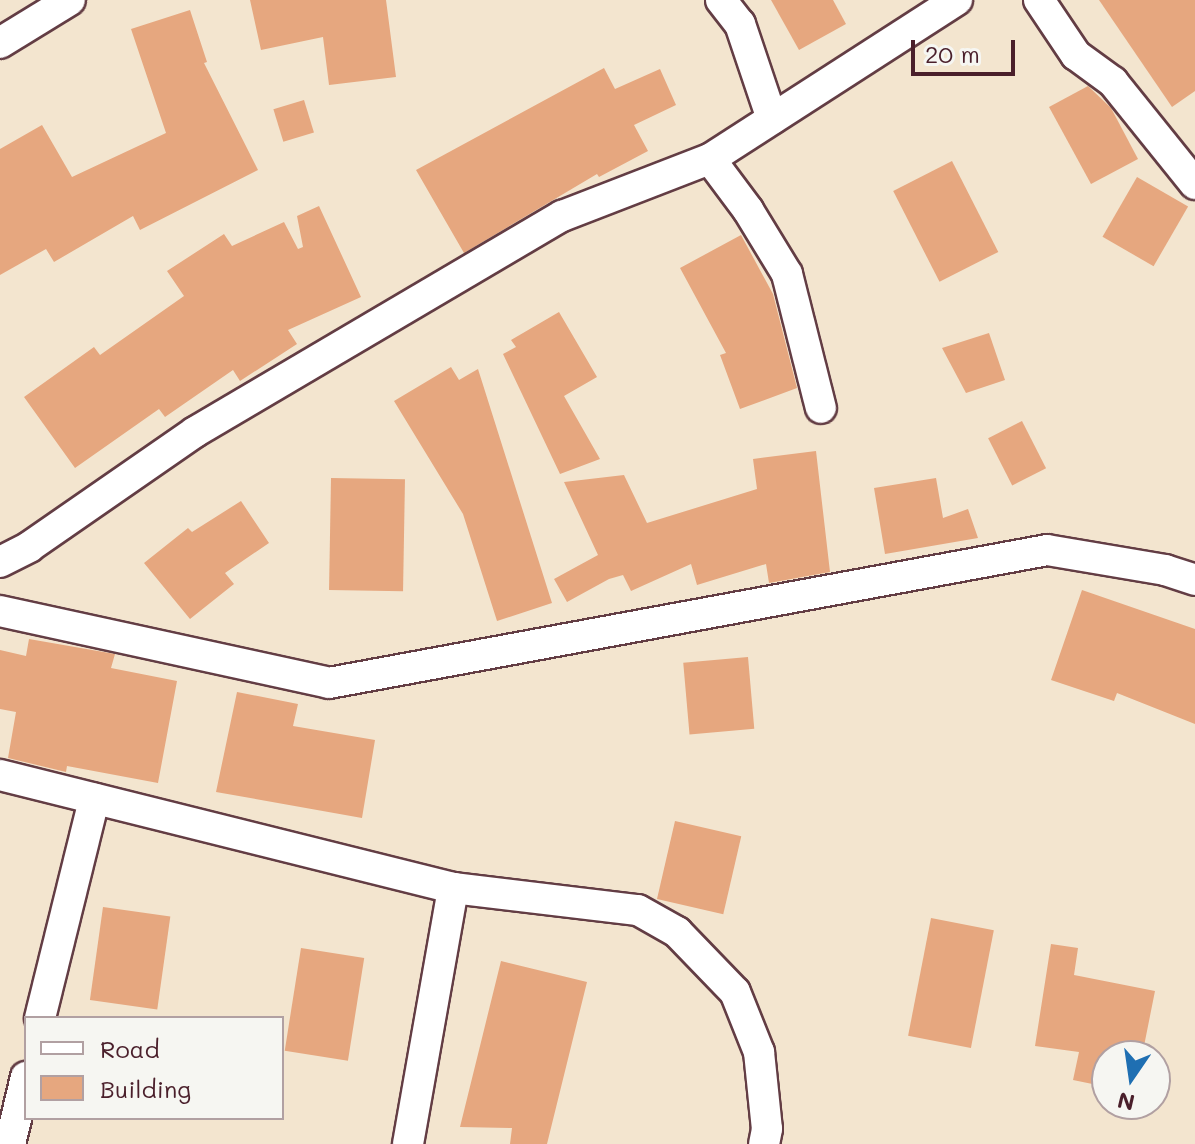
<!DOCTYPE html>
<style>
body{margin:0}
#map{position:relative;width:1195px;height:1144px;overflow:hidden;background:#f3e5cf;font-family:Mali,sans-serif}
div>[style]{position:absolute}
.building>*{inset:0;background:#e6a77f;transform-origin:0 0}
.roads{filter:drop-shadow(2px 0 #633d44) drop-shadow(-2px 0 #633d44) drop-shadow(0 2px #633d44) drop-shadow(0 -2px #633d44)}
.minor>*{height:30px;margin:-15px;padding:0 15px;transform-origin:15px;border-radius:15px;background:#fff}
span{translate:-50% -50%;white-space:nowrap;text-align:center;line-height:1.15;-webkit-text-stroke:8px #f6f6f2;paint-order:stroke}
.legend{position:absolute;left:24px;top:1016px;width:260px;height:104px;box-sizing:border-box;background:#f6f6f2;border:2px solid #b1a0a2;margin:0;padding:10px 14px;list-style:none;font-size:24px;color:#4a1f2b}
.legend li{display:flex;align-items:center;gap:16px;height:40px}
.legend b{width:40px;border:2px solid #b1a0a2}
.north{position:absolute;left:1091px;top:1040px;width:80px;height:80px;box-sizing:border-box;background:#f6f6f2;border:2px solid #b1a0a2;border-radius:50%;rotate:193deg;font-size:22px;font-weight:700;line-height:32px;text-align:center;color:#4a1f2b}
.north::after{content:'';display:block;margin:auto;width:28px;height:36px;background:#1f6fb2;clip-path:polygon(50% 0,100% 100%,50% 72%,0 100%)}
.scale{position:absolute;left:911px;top:40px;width:104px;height:36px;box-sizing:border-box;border:4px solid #4a1f2b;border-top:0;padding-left:10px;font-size:24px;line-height:28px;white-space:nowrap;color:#4a1f2b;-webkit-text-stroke:6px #f6f6f2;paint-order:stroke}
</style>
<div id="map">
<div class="building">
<div style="clip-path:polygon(250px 0,386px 0,396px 77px,329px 85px,323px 37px,261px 50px)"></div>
<div style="clip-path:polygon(771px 0,833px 0,846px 24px,799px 50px)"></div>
<div style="clip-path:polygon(1099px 0,1195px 0,1195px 91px,1172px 107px)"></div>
<div style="clip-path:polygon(190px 10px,207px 62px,204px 63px,258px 170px,140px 230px,133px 216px,54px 262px,46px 249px,0 275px,0 149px,42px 125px,72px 177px,166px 133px,131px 29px)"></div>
<div style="clip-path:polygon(604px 68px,615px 89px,660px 69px,676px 105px,634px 125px,648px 151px,599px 177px,597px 174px,464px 253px,416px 170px)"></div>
<div style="clip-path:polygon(1088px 86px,1111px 108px,1138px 159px,1091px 184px,1049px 107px)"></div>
<div style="left:304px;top:100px;width:34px;height:32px;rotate:73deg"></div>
<div style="left:952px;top:161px;width:102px;height:66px;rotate:63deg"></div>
<div style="left:1137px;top:177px;width:59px;height:69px;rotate:30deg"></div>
<div style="clip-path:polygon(319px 206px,361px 297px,288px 330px,297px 344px,240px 381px,233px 370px,165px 417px,159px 409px,75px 468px,24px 397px,94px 347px,100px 355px,184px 296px,167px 271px,224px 234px,232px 246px,284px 222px,298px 249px,303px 247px,297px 216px)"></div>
<div style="clip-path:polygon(741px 235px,773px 294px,797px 388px,740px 409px,720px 355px,726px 353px,680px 268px)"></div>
<div style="clip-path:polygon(559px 312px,597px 377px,564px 396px,600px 459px,560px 474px,503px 354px,516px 347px,511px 340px)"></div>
<div style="clip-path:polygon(989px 333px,1005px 380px,966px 393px,942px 348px)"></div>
<div style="clip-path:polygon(451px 367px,459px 380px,478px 369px,552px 603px,497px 621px,463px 514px,394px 401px)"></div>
<div style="left:1022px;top:421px;width:53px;height:38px;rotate:63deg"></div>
<div style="clip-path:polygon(816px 451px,830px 572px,769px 583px,766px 564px,697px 585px,691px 564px,631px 591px,623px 575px,609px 579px,567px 602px,554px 579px,598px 555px,564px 482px,624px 475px,647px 523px,757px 489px,753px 459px)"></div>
<div style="left:331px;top:478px;width:74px;height:112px;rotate:1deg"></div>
<div style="clip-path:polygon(936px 478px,943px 518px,968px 509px,978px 538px,885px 554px,874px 488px)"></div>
<div style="clip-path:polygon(241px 501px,269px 543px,225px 573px,234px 584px,190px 619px,144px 563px,188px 528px,192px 532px)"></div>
<div style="clip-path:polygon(1082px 590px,1195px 629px,1195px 724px,1117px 693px,1114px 701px,1051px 680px)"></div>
<div style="clip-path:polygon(29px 639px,115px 654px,111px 668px,177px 681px,158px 783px,67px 766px,66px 772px,8px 758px,16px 712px,0 709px,0 650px,26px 656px)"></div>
<div style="left:748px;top:657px;width:72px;height:65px;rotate:85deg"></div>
<div style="clip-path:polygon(237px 692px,298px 704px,293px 726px,375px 740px,362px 818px,216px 792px)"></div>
<div style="left:675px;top:821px;width:68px;height:80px;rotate:13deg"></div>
<div style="left:103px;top:907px;width:68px;height:94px;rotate:8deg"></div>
<div style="left:931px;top:918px;width:64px;height:120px;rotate:11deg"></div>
<div style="clip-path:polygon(1051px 944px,1078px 948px,1074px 975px,1155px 991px,1142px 1056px,1107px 1056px,1107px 1087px,1073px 1080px,1079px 1052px,1035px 1046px)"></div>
<div style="left:301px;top:948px;width:64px;height:104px;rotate:9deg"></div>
<div style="clip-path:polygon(501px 961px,587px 982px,547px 1144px,510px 1144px,512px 1128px,460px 1127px)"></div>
</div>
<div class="roads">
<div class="minor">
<div style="left:721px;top:0;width:31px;rotate:52deg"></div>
<div style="left:740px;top:24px;width:100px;rotate:71.4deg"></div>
<div style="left:1039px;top:0;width:66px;rotate:56.1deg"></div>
<div style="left:1076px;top:55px;width:46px;rotate:36.1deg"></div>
<div style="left:1113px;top:82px;width:131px;rotate:51.2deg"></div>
<div style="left:0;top:43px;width:82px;rotate:-31.6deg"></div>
<div style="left:710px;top:159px;width:64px;rotate:53.3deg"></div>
<div style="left:748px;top:210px;width:75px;rotate:58.6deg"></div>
<div style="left:787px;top:274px;width:138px;rotate:75.8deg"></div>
<div style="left:0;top:562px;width:33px;rotate:-27deg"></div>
<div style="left:29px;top:547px;width:202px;rotate:-34.7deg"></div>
<div style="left:195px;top:432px;width:426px;rotate:-30.5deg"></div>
<div style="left:562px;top:216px;width:159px;rotate:-21.1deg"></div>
<div style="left:710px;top:159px;width:294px;rotate:-32.8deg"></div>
<div style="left:0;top:611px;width:337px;rotate:12.3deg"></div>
<div style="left:329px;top:683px;width:730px;rotate:-10.49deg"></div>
<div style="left:1047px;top:550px;width:120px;rotate:9.6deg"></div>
<div style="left:1165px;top:570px;width:32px;rotate:18deg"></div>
<div style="left:0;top:775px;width:467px;rotate:14deg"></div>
<div style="left:453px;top:888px;width:186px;rotate:6.8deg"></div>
<div style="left:638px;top:910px;width:45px;rotate:29.4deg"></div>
<div style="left:677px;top:932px;width:83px;rotate:46deg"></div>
<div style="left:735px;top:992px;width:65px;rotate:68.2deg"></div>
<div style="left:759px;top:1052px;width:77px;rotate:84.1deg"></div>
<div style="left:767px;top:1129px;width:15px;rotate:101deg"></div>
<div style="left:40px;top:1018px;width:226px;rotate:-76.1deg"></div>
<div style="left:10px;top:1144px;width:69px;rotate:-76.6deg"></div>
<div style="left:408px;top:1144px;width:260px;rotate:-80deg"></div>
</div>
</div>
<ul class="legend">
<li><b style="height:10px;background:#fff"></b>Road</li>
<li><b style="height:22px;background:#e6a77f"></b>Building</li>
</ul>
<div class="north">N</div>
<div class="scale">20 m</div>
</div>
